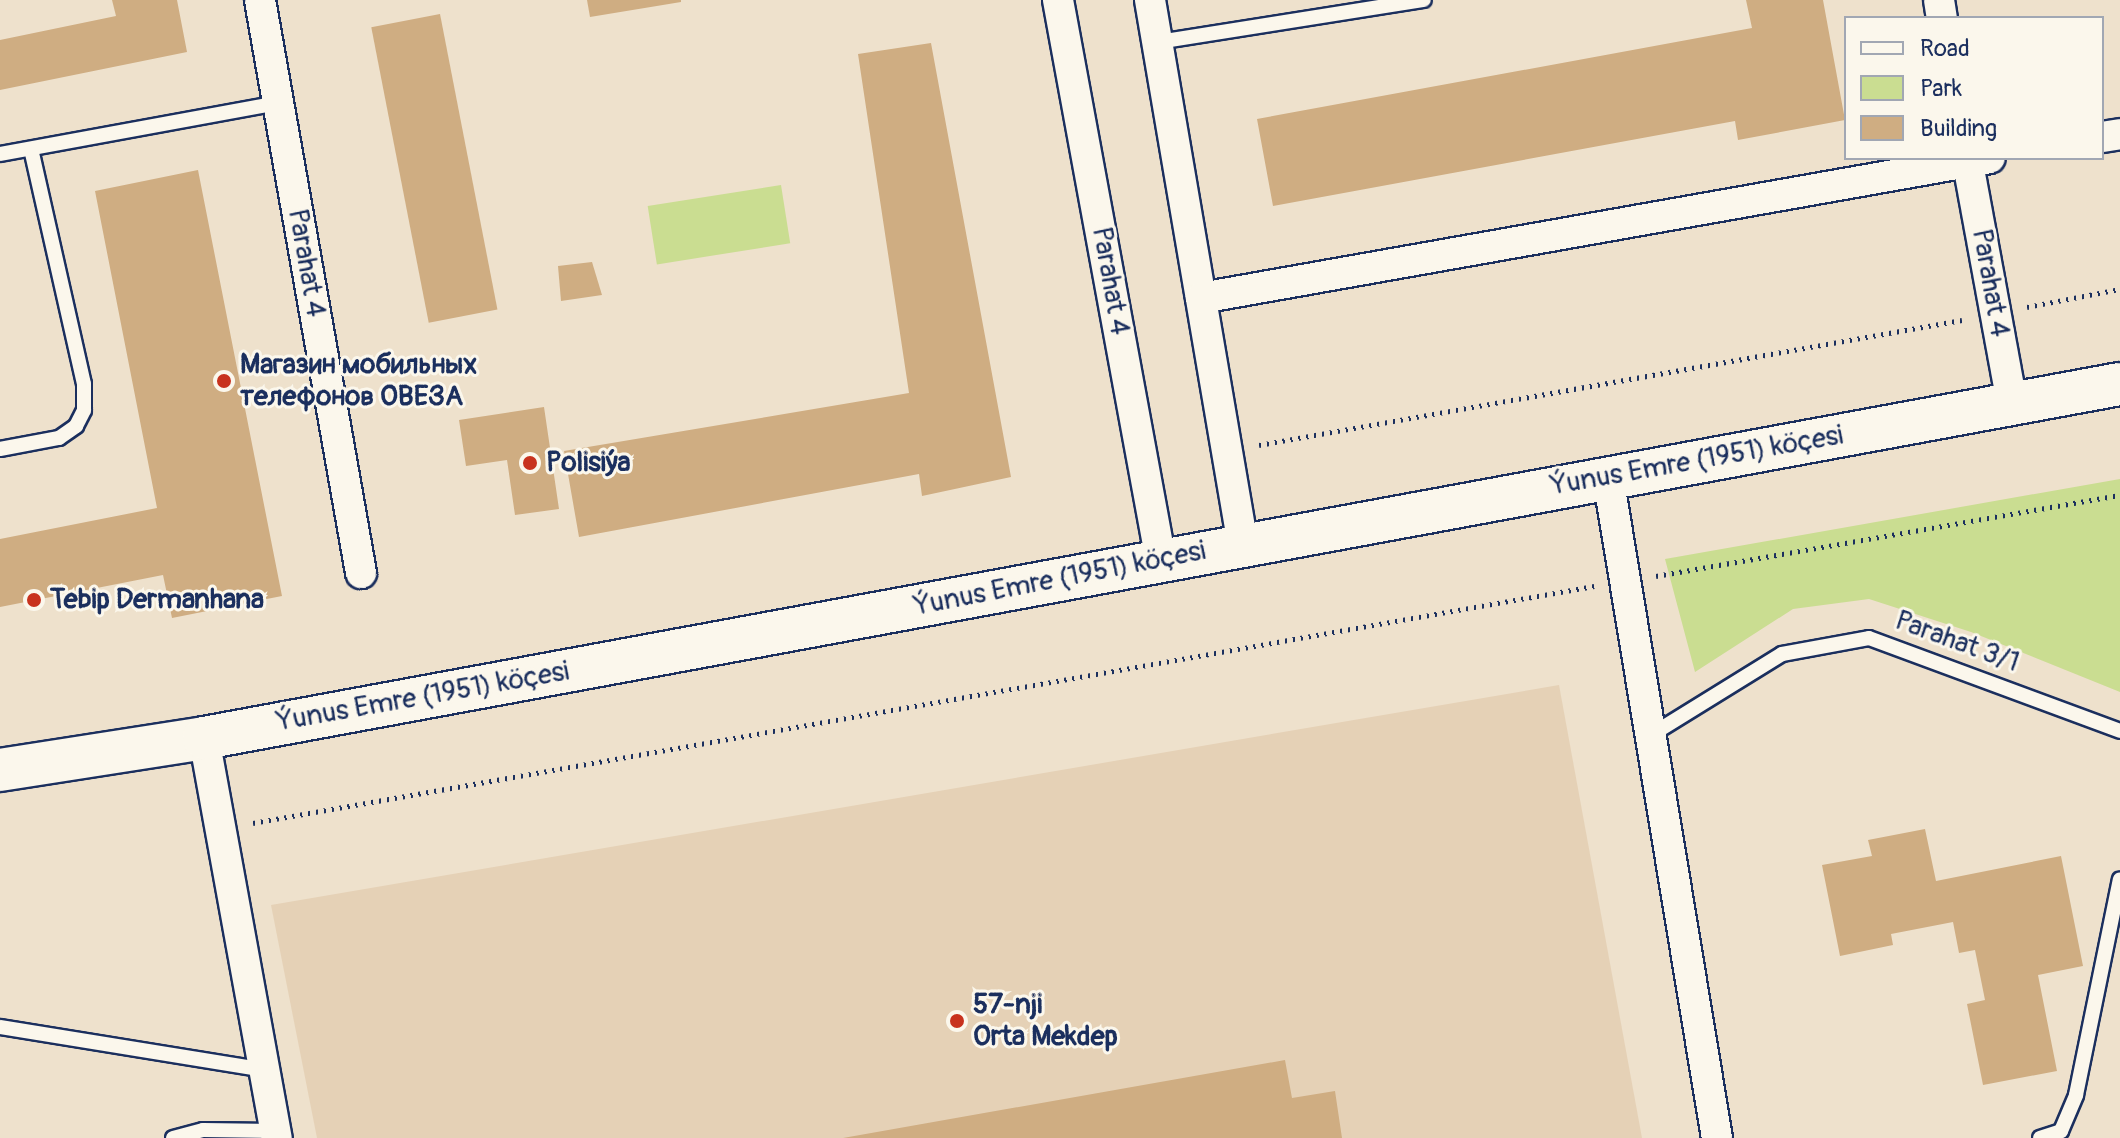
<!DOCTYPE html>
<meta charset="utf-8">
<style>
body{margin:0}
#map{position:relative;width:2120px;height:1138px;overflow:hidden;background:#eee1cc;font-family:Pangolin,sans-serif}
div>[style]{position:absolute}
.built>*{inset:0;background:#e5d1b6}
.green>*{inset:0;background:#cadd91;transform-origin:0 0}
.building>*{inset:0;background:#cfad82;transform-origin:0 0}
.path>*{height:5px;margin-top:-2.5px;transform-origin:0;background:repeating-linear-gradient(90deg,#1b2f5e 0 2px,transparent 0 8px)}
.roads{filter:drop-shadow(2px 0 #1b2f5e) drop-shadow(-2px 0 #1b2f5e) drop-shadow(0 2px #1b2f5e) drop-shadow(0 -2px #1b2f5e)}
.lane>*{height:14px;margin:-7px;padding:0 7px;transform-origin:7px;border-radius:7px;background:#fbf7ec}
.street>*{height:30px;margin:-15px;padding:0 15px;transform-origin:15px;border-radius:15px;background:#fbf7ec}
.secondary>*{height:42px;margin:-21px;padding:0 21px;transform-origin:21px;border-radius:21px;background:#fbf7ec}
.dots>*{width:22px;height:22px;translate:-50% -50%;box-sizing:border-box;border:4px solid #fbf7ec;border-radius:50%}
span{translate:-50% -50%;white-space:nowrap;text-align:center;line-height:1.15;-webkit-text-stroke:6px #fbf7ec;paint-order:stroke}
.street-label{font-size:28px;color:#1b2f5e}
.poi-label{font-size:28px;color:#1b2f5e;font-weight:700}
.left{translate:0 -50%;text-align:left}
.legend{position:absolute;left:1844px;top:16px;width:260px;height:144px;box-sizing:border-box;background:#fbf7ec;border:2px solid #a1a7b3;margin:0;padding:10px 14px;list-style:none;font-size:24px;color:#1b2f5e}
.legend li{display:flex;align-items:center;gap:16px;height:40px}
.legend b{width:40px;border:2px solid #a1a7b3}
</style>
<div id="map">
<div class="built">
<div style="clip-path:polygon(1559px 685px,1642px 1138px,317px 1138px,271px 905px)"></div>
</div>
<div class="green">
<div style="left:781px;top:185px;width:59px;height:135px;rotate:81deg"></div>
<div style="clip-path:polygon(2120px 479px,2120px 692px,1971px 632px,1869px 599px,1793px 609px,1695px 672px,1665px 559px)"></div>
</div>
<div class="building">
<div style="clip-path:polygon(112px 0,177px 0,187px 52px,0 90px,0 40px,116px 16px)"></div>
<div style="clip-path:polygon(587px 0,681px 0,681px 2px,590px 17px)"></div>
<div style="clip-path:polygon(1746px 0,1823px 0,1845px 120px,1738px 140px,1735px 121px,1273px 206px,1257px 119px,1752px 28px)"></div>
<div style="left:440px;top:14px;width:301px;height:70px;rotate:79deg"></div>
<div style="clip-path:polygon(931px 43px,1011px 477px,922px 496px,919px 474px,579px 537px,564px 451px,909px 393px,858px 54px)"></div>
<div style="clip-path:polygon(198px 170px,282px 596px,172px 618px,163px 575px,0 607px,0 539px,157px 508px,95px 191px)"></div>
<div style="clip-path:polygon(592px 262px,602px 295px,561px 301px,558px 266px)"></div>
<div style="clip-path:polygon(544px 407px,559px 509px,515px 515px,507px 460px,466px 466px,459px 420px)"></div>
<div style="clip-path:polygon(1925px 829px,1936px 881px,2061px 856px,2083px 966px,2038px 975px,2057px 1071px,1983px 1085px,1967px 1004px,1985px 1000px,1975px 950px,1959px 953px,1953px 922px,1891px 934px,1893px 945px,1840px 956px,1822px 865px,1872px 856px,1868px 840px)"></div>
<div style="clip-path:polygon(1285px 1060px,1292px 1098px,1335px 1091px,1342px 1138px,843px 1138px)"></div>
</div>
<div class="path">
<div style="left:2027px;top:307px;width:95px;rotate:-11deg"></div>
<div style="left:1259px;top:445px;width:714px;rotate:-10.08deg"></div>
<div style="left:1656px;top:576px;width:471px;rotate:-9.9deg"></div>
<div style="left:253px;top:823px;width:1362px;rotate:-10.02deg"></div>
</div>
<div class="roads">
<div class="lane">
<div style="left:1158px;top:42px;width:269px;rotate:-9deg"></div>
<div style="left:0;top:154px;width:282px;rotate:-10.4deg"></div>
<div style="left:0;top:449px;width:60px;rotate:-10.6deg"></div>
<div style="left:59px;top:438px;width:21px;rotate:-35deg"></div>
<div style="left:76px;top:426px;width:18px;rotate:-63deg"></div>
<div style="left:84px;top:410px;width:26px;rotate:-90deg"></div>
<div style="left:84px;top:384px;width:241px;rotate:-102.7deg"></div>
<div style="left:1651px;top:735px;width:154px;rotate:-31.7deg"></div>
<div style="left:1782px;top:654px;width:88px;rotate:-10.4deg"></div>
<div style="left:1869px;top:638px;width:268px;rotate:20.3deg"></div>
<div style="left:0;top:1027px;width:268px;rotate:9.2deg"></div>
<div style="left:173px;top:1138px;width:31px;rotate:-15deg"></div>
<div style="left:203px;top:1130px;width:72px;rotate:0.8deg"></div>
<div style="left:2040px;top:1138px;width:22px;rotate:-18deg"></div>
<div style="left:2061px;top:1131px;width:39px;rotate:-67deg"></div>
<div style="left:2076px;top:1095px;width:220px;rotate:-78.5deg"></div>
</div>
<div class="street">
<div style="left:260px;top:0;width:582px;rotate:80deg"></div>
<div style="left:1058px;top:0;width:570px;rotate:79.6deg"></div>
<div style="left:1150px;top:0;width:553px;rotate:80.32deg"></div>
<div style="left:1939px;top:0;width:18px;rotate:81deg"></div>
<div style="left:2102px;top:137px;width:18px;rotate:-9deg"></div>
<div style="left:1967px;top:158px;width:249px;rotate:79.6deg"></div>
<div style="left:1201px;top:298px;width:801px;rotate:-10.06deg"></div>
<div style="left:1608px;top:477px;width:670px;rotate:80.64deg"></div>
<div style="left:204px;top:738px;width:407px;rotate:79.7deg"></div>
</div>
<div class="secondary">
<div style="left:0;top:770px;width:206px;rotate:-8.9deg"></div>
<div style="left:204px;top:738px;width:1948px;rotate:-10.47deg"></div>
</div>
</div>
<div class="dots">
<div style="left:224px;top:381px;background:#c8321e"></div>
<div style="left:530px;top:463px;background:#c8321e"></div>
<div style="left:34px;top:600px;background:#c8321e"></div>
<div style="left:957px;top:1021px;background:#c8321e"></div>
</div>
<div class="street-label">
<span style="left:306px;top:263px;rotate:80deg">Parahat 4</span>
<span style="left:1110px;top:281px;rotate:80deg">Parahat 4</span>
<span style="left:1990px;top:283px;rotate:80deg">Parahat 4</span>
<span style="left:1697px;top:461px;rotate:-10deg">Ýunus Emre (1951) köçesi</span>
<span style="left:1060px;top:579px;rotate:-11deg">Ýunus Emre (1951) köçesi</span>
<span style="left:1957px;top:642px;rotate:20deg">Parahat 3/1</span>
<span style="left:423px;top:697px;rotate:-10deg">Ýunus Emre (1951) köçesi</span>
</div>
<div class="poi-label">
<span class="left" style="left:240px;top:381px">Магазин мобильных<br>телефонов ОВЕЗА</span>
<span class="left" style="left:546px;top:463px">Polisiýa</span>
<span class="left" style="left:50px;top:600px">Tebip Dermanhana</span>
<span class="left" style="left:973px;top:1021px">57-nji<br>Orta Mekdep</span>
</div>
<ul class="legend">
<li><b style="height:10px;background:#fbf7ec"></b>Road</li>
<li><b style="height:22px;background:#cadd91"></b>Park</li>
<li><b style="height:22px;background:#cfad82"></b>Building</li>
</ul>
</div>
